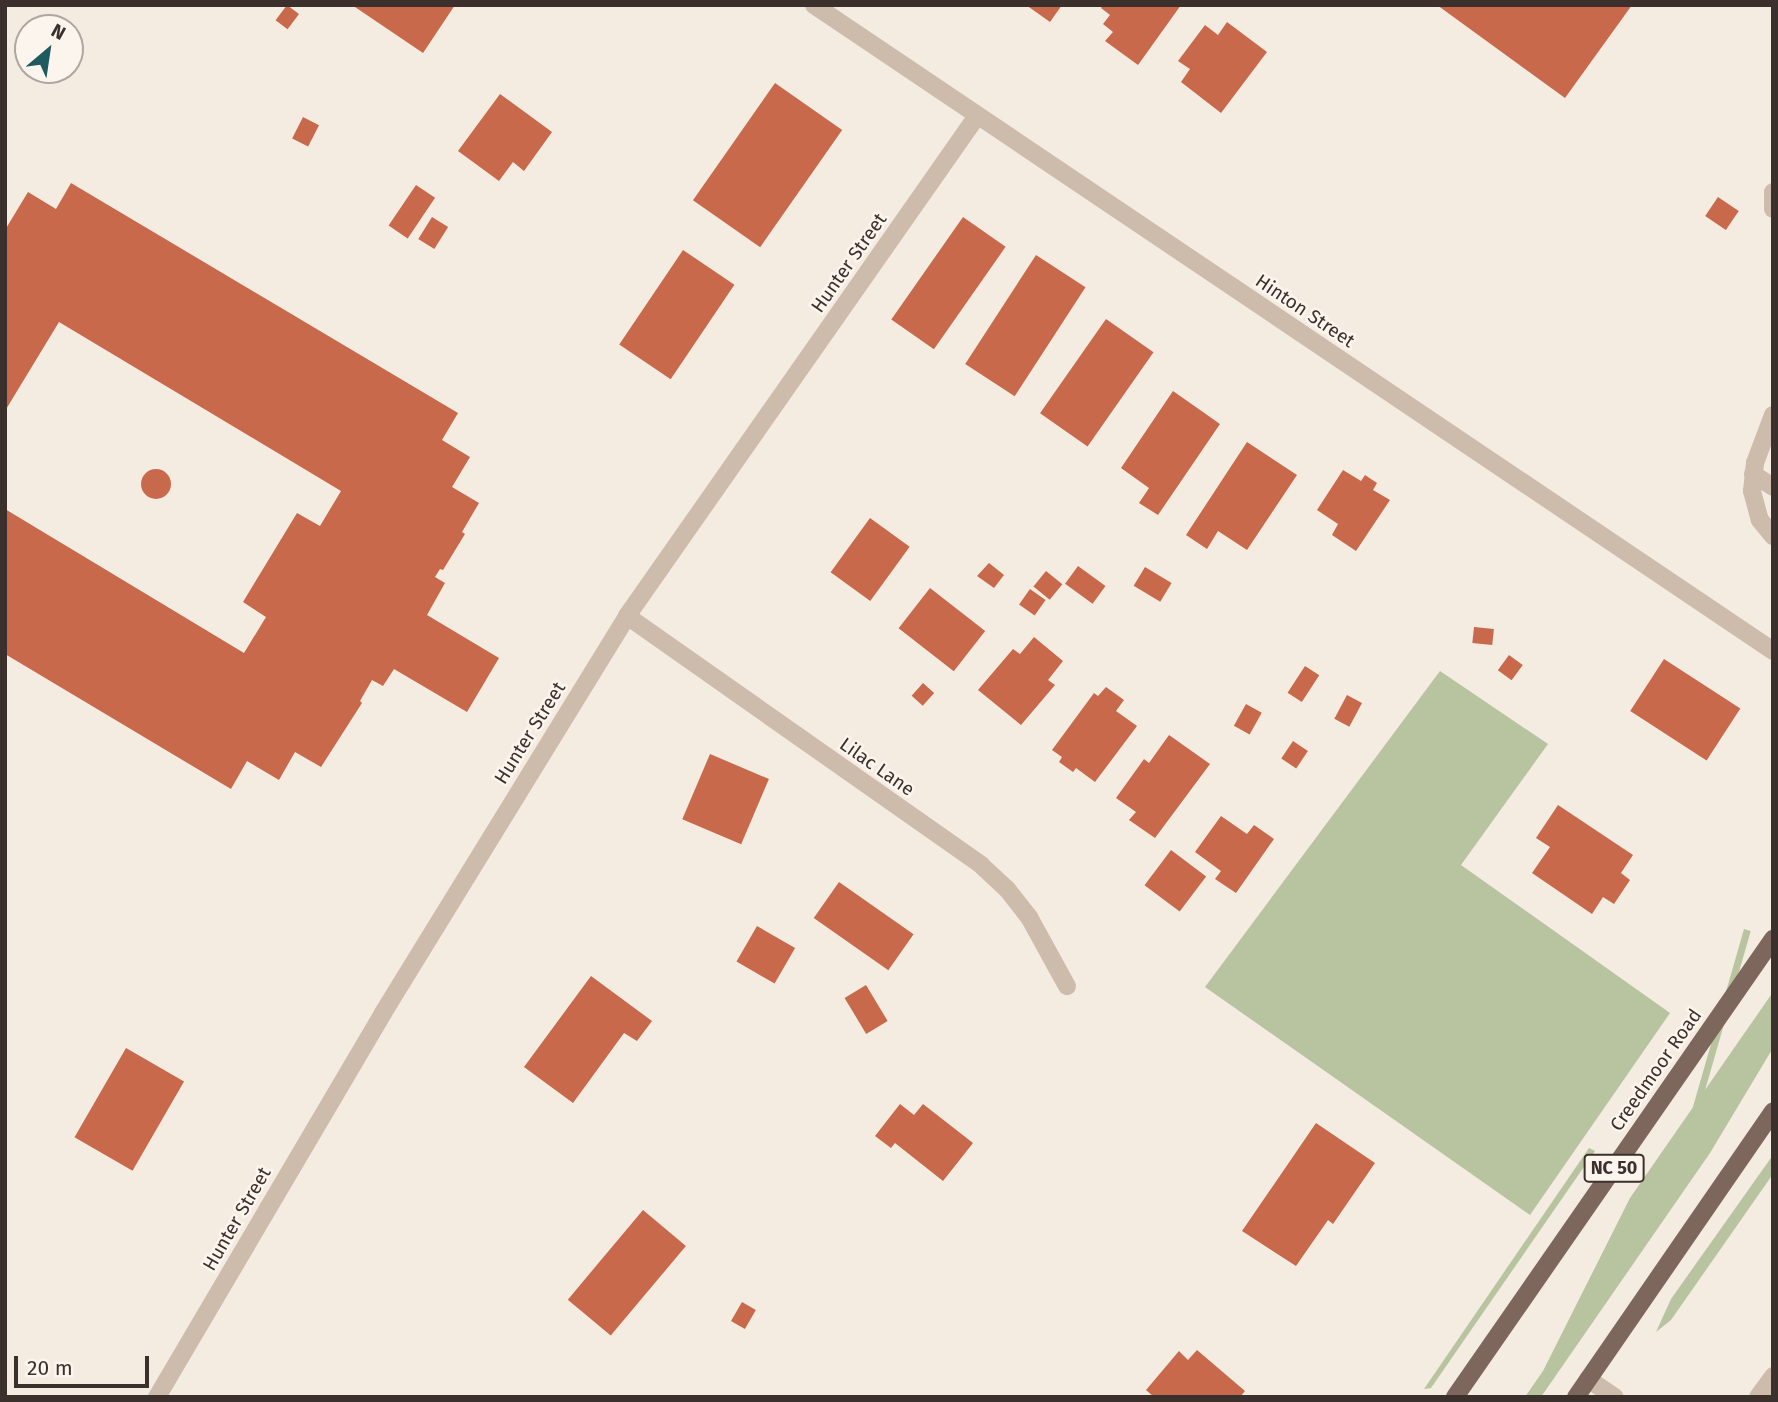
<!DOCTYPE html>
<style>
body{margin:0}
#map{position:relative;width:1778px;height:1402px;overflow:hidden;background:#f4ebe1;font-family:"Fira Sans",sans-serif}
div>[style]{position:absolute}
.green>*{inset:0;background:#b8c4a0;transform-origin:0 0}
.building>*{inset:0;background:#c8694b;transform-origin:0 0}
.round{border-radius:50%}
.service>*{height:18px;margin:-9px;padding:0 9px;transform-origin:9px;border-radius:9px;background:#cdbbac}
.minor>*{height:18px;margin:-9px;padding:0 9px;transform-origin:9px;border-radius:9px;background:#cdbbac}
.primary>*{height:18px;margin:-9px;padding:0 9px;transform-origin:9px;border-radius:9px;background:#7d675c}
span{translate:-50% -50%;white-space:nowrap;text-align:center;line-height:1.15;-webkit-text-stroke:5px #fbf5ee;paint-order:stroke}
.shield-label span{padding:2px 5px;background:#fbf5ee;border:2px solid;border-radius:5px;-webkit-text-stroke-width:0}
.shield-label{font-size:18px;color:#3b302b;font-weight:700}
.street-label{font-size:19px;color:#3b302b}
.frame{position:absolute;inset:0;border:7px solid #3b302b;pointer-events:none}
.north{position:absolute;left:14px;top:14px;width:70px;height:70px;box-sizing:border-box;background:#fbf5ee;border:2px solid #aea6a0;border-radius:50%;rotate:29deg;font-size:19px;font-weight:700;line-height:28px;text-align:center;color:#3b302b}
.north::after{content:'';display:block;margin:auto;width:24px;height:32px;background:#1f5a5e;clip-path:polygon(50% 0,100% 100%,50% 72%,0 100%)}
.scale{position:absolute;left:14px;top:1356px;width:135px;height:32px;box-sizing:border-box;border:4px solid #3b302b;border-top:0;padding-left:9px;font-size:21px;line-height:24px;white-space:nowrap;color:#3b302b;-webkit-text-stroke:5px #fbf5ee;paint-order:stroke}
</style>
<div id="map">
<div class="green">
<div style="clip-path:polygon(1440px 671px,1548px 744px,1461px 865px,1670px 1013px,1530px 1215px,1205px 987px)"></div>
<div style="left:1744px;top:929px;width:7px;height:225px;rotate:16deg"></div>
<div style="clip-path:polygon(1773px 992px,1773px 1048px,1710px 1153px,1541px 1397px,1525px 1397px,1543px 1371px,1630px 1198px)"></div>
<div style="clip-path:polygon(1589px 1148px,1595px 1151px,1431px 1388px,1424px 1389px)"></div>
<div style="clip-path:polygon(1773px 1155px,1773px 1174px,1671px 1320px,1656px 1332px,1671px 1299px)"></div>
</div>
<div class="building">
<div style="left:287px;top:5px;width:15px;height:19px;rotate:37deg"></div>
<div style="clip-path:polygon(352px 5px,455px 5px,423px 53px)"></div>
<div style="clip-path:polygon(1026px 5px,1062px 5px,1050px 22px)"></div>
<div style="clip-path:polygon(1103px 5px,1181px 5px,1138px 65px,1105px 41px,1113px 32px,1103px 24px,1110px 15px,1101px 8px)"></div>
<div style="clip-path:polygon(1437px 5px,1632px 5px,1565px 98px)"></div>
<div style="clip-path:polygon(1227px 22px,1267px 52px,1221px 113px,1181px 82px,1190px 69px,1178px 61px,1205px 25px,1218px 35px)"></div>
<div style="left:775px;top:83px;width:82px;height:143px;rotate:35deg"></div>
<div style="clip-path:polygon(500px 94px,552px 132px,524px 171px,513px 162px,499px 181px,458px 151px)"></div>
<div style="left:303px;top:117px;width:18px;height:24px;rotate:27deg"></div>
<div style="clip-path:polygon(71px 183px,458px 413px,442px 440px,470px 457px,452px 487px,479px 503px,462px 532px,465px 534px,443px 570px,440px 569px,435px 577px,445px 583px,427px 615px,499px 658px,467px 712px,394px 669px,383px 686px,372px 680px,360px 701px,362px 703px,321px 767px,295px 752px,279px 780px,247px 761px,231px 789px,5px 654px,5px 509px,244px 653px,266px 617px,243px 602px,297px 513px,320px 526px,341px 491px,59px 322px,5px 411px,5px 230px,28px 192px,56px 209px)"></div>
<div style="left:416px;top:185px;width:23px;height:49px;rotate:34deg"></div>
<div style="left:1718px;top:197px;width:25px;height:23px;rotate:34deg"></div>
<div style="left:432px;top:217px;width:19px;height:26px;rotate:32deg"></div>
<div style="left:963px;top:217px;width:52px;height:125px;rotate:35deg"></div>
<div style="left:683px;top:250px;width:62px;height:114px;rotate:34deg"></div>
<div style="left:1036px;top:255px;width:59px;height:130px;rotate:33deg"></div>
<div style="left:1106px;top:319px;width:58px;height:115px;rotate:35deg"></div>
<div style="clip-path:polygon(1173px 391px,1220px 424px,1158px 515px,1139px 503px,1149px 488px,1121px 468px)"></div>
<div style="clip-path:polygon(1247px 442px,1297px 475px,1247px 550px,1218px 531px,1207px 549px,1186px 535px)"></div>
<div class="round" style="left:141px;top:469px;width:30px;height:30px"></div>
<div style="clip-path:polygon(1343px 470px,1361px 481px,1365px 475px,1377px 483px,1373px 490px,1390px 500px,1356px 551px,1332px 535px,1338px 524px,1317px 510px)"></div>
<div style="left:870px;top:518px;width:49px;height:67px;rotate:36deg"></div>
<div style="clip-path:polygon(989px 563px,1004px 575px,994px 588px,977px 576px)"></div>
<div style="left:1078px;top:566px;width:34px;height:22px;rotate:36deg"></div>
<div style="left:1145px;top:567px;width:31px;height:22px;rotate:31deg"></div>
<div style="left:1046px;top:571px;width:21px;height:20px;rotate:39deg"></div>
<div style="left:930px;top:588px;width:70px;height:51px;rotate:38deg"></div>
<div style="left:1030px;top:589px;width:19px;height:19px;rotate:35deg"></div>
<div style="left:1474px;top:627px;width:20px;height:16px;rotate:6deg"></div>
<div style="clip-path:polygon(1034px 637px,1063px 661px,1048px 680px,1055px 685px,1021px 725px,978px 690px,1013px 649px,1020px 654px)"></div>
<div style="left:1509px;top:655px;width:17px;height:19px;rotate:36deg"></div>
<div style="left:1664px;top:659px;width:91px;height:62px;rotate:33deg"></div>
<div style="left:1305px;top:666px;width:17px;height:32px;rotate:33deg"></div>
<div style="left:923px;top:683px;width:15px;height:17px;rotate:42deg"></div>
<div style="clip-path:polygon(1106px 687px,1124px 700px,1116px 711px,1137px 726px,1095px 782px,1076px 768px,1073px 772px,1059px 762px,1062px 757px,1052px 750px,1094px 693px,1098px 696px)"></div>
<div style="left:1347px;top:695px;width:17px;height:27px;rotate:28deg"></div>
<div style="left:1246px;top:704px;width:18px;height:25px;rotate:29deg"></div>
<div style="clip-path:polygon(1169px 735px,1210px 764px,1155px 838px,1129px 820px,1136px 812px,1116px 798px,1144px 759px,1149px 763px)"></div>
<div style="left:1293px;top:741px;width:18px;height:21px;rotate:34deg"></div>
<div style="left:710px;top:754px;width:64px;height:71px;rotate:23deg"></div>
<div style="clip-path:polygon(1558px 805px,1633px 855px,1621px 873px,1630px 880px,1614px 904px,1603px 897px,1592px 914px,1532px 873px,1550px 847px,1536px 838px)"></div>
<div style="clip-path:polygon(1221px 816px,1247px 834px,1254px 825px,1274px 839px,1236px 893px,1215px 879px,1221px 871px,1195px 852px)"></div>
<div style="left:1171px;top:850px;width:44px;height:44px;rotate:37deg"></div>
<div style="left:839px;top:882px;width:91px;height:44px;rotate:35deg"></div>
<div style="left:757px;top:926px;width:44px;height:41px;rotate:30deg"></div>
<div style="clip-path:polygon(591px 976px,652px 1021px,637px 1041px,624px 1033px,573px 1103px,524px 1067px)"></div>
<div style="left:866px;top:985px;width:42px;height:25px;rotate:59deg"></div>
<div style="left:126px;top:1048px;width:67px;height:103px;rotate:30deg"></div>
<div style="clip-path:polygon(900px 1104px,914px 1115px,923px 1104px,973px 1143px,943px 1181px,895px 1143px,891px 1148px,875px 1136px)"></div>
<div style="clip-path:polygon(1316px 1123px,1375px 1163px,1333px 1224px,1328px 1220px,1296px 1266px,1242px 1231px)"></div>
<div style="left:643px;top:1210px;width:56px;height:117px;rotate:40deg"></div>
<div style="left:742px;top:1302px;width:16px;height:22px;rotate:30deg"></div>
<div style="clip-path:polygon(1197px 1350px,1245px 1391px,1240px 1397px,1154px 1397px,1146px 1390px,1179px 1351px,1188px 1360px)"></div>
</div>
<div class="service">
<div style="left:1773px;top:192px;width:17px;rotate:90deg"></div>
<div style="left:1773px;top:415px;width:51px;rotate:110.6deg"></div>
<div style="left:1755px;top:463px;width:28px;rotate:96deg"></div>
<div style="left:1752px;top:491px;width:30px;rotate:75deg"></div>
<div style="left:1760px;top:520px;width:21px;rotate:51deg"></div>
<div style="left:1753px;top:474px;width:24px;rotate:33deg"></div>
<div style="left:1588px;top:1379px;width:32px;rotate:34deg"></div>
<div style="left:1758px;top:1397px;width:26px;rotate:-54deg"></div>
</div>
<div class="minor">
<div style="left:814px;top:5px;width:1156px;rotate:33.96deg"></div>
<div style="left:627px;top:616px;width:433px;rotate:35.1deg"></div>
<div style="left:981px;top:865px;width:35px;rotate:43deg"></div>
<div style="left:1007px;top:889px;width:36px;rotate:52deg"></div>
<div style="left:1029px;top:917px;width:79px;rotate:61.2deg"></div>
<div style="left:157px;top:1397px;width:446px;rotate:-59.5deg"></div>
<div style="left:383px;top:1013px;width:466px;rotate:-58.4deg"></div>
<div style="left:627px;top:616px;width:610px;rotate:-55.01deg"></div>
</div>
<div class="primary">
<div style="left:1455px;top:1397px;width:558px;rotate:-55.23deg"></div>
<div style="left:1576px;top:1397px;width:347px;rotate:-55.4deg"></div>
</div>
<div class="shield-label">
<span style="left:1614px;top:1168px">NC 50</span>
</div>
<div class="street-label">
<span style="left:849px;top:263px;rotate:-55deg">Hunter Street</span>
<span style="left:1305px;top:311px;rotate:34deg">Hinton Street</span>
<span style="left:530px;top:733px;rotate:-58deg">Hunter Street</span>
<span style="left:877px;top:767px;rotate:35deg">Lilac Lane</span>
<span style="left:1656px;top:1070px;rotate:-55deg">Creedmoor Road</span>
<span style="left:237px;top:1219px;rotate:-60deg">Hunter Street</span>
</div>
<div class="frame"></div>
<div class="north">N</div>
<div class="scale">20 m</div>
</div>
